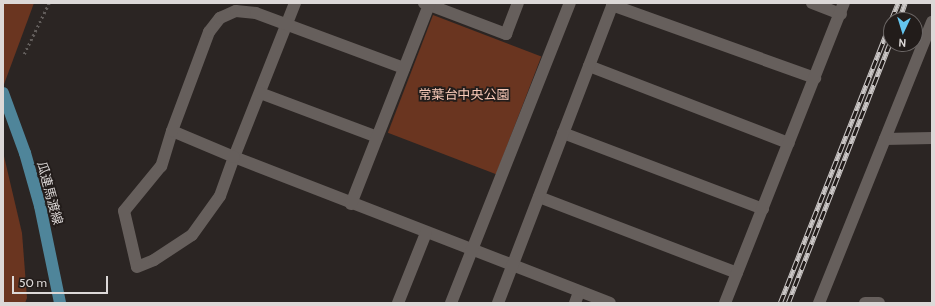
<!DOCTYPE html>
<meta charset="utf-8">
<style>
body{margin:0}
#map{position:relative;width:935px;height:306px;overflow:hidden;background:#2b2523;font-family:Cabin,"Noto Sans JP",sans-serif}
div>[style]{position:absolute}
.green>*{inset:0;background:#6a3520;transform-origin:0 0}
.path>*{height:2.5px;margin-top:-1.25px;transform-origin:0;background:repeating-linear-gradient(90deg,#625d5b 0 2px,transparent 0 5px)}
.street>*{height:12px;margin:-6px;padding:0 6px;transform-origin:6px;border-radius:6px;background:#665f5c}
.secondary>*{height:12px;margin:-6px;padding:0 6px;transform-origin:6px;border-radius:6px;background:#665f5c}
.primary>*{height:12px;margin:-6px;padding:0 6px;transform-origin:6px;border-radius:6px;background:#4f859a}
.rail>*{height:4.5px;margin-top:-2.25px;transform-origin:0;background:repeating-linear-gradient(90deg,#221c1a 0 9px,#cac6c5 0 18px);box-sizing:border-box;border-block:1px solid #cac6c5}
span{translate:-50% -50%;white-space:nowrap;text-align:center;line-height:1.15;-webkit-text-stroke:3.5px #221c1a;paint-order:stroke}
.park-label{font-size:13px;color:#f8c9b8}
.street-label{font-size:13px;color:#dcd8d7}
.frame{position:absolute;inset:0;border:4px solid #dcd8d7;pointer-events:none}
.north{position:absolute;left:883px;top:12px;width:40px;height:40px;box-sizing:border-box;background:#221c1a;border:1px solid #6c6766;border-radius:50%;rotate:184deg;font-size:11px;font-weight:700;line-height:16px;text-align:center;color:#dcd8d7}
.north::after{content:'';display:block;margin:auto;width:14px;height:18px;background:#64c5ee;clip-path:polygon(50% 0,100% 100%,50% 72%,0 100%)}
.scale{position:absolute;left:12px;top:276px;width:96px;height:18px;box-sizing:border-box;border:2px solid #dcd8d7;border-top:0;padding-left:5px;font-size:12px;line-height:14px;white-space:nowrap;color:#dcd8d7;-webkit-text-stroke:3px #221c1a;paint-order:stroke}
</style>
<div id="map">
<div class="green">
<div style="clip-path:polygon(3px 3px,34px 3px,3px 87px)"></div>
<div style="left:433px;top:15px;width:116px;height:126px;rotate:21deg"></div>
<div style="clip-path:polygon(3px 152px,22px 233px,27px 298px,25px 303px,3px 303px)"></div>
</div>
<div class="path">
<div style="left:24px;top:54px;width:57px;rotate:-63.9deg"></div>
</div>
<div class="street">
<div style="left:295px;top:3px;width:166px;rotate:111.6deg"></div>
<div style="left:234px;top:157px;width:403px;rotate:21.2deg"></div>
<div style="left:424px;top:3px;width:88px;rotate:20.7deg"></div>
<div style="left:506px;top:34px;width:33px;rotate:-69deg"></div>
<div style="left:812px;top:3px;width:31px;rotate:21deg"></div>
<div style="left:612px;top:5px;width:216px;rotate:19.8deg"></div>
<div style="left:589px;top:66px;width:214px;rotate:21.1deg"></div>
<div style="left:260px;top:93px;width:125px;rotate:20.6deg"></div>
<div style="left:172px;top:131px;width:37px;rotate:107deg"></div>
<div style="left:161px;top:166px;width:58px;rotate:129.4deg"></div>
<div style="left:124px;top:211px;width:57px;rotate:76.9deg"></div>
<div style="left:137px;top:267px;width:18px;rotate:-22deg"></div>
<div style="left:154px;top:260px;width:45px;rotate:-33.3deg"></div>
<div style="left:192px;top:235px;width:48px;rotate:-54.3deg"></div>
<div style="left:220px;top:196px;width:41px;rotate:-70.3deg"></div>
<div style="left:234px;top:157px;width:67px;rotate:-157.2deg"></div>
<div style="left:172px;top:131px;width:106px;rotate:-69.5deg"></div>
<div style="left:209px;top:32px;width:18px;rotate:-52deg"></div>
<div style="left:220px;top:18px;width:17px;rotate:-24deg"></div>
<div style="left:236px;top:11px;width:20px;rotate:6deg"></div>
<div style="left:256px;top:13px;width:158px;rotate:20.4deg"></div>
<div style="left:563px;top:133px;width:214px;rotate:20.8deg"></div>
<div style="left:885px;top:139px;width:47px;rotate:-1.2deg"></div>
<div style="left:539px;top:197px;width:212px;rotate:21deg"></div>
<div style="left:351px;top:204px;width:214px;rotate:-68.6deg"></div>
<div style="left:398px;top:303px;width:75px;rotate:-68.2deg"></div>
<div style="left:498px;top:303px;width:321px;rotate:-69deg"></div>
<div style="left:575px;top:303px;width:12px;rotate:-70deg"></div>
<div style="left:725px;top:303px;width:323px;rotate:-68.4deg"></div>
<div style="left:819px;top:303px;width:303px;rotate:-68.1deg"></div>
<div style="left:865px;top:303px;width:14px"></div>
</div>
<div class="secondary">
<div style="left:451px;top:303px;width:323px;rotate:-68.4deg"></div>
</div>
<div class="primary">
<div style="left:3px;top:93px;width:64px;rotate:69.9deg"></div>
<div style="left:25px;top:153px;width:55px;rotate:74.2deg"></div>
<div style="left:40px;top:206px;width:99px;rotate:78.3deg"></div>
</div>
<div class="rail">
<div style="left:891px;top:20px;width:18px;rotate:-68deg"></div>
<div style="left:899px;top:20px;width:18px;rotate:-71deg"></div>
<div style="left:780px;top:303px;width:303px;rotate:-68.5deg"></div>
<div style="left:788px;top:303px;width:282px;rotate:-68.6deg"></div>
</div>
<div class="park-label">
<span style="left:464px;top:94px">常葉台中央公園</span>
</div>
<div class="street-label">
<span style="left:50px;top:193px;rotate:75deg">瓜連馬渡線</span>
</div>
<div class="frame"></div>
<div class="north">N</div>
<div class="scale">50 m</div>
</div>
